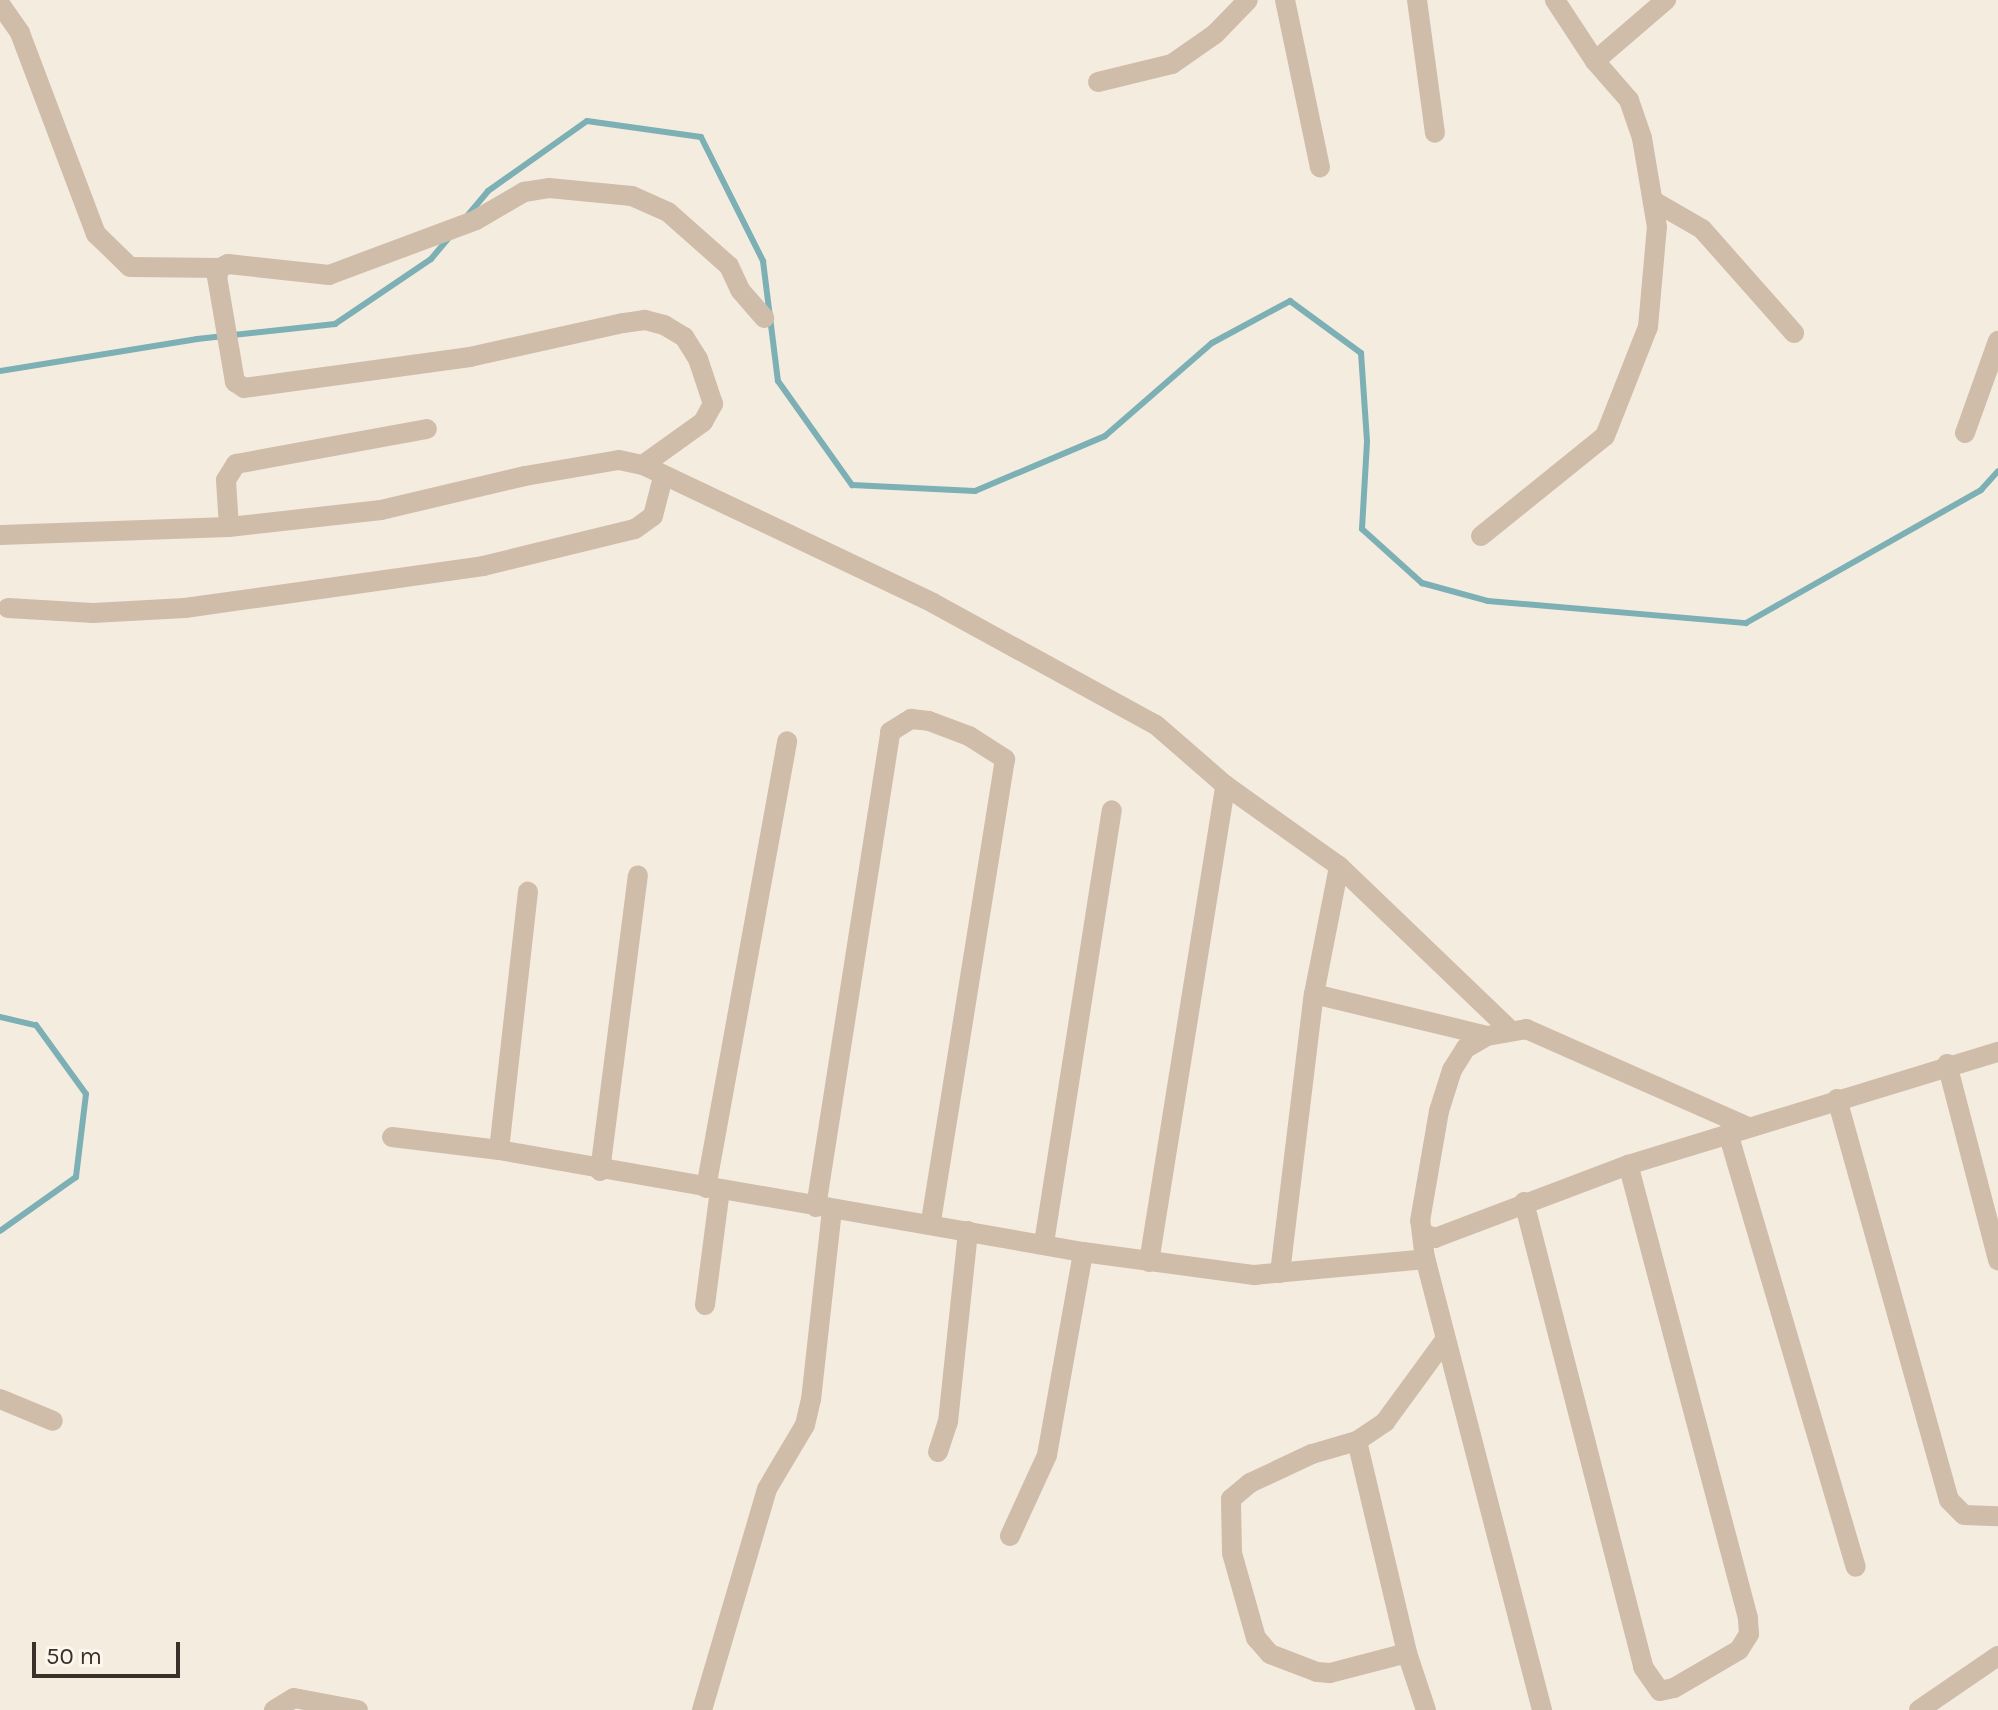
<!DOCTYPE html>
<style>
body{margin:0}
#map{position:relative;width:1998px;height:1710px;overflow:hidden;background:#f5ece0;font-family:Karla,sans-serif}
div>[style]{position:absolute}
.stream>*{height:6px;margin:-3px;padding:0 3px;transform-origin:3px;border-radius:3px;background:#7cb0b5}
.minor>*{height:20px;margin:-10px;padding:0 10px;transform-origin:10px;border-radius:10px;background:#cfbdaa}
span{translate:-50% -50%;white-space:nowrap;text-align:center;line-height:1.15;-webkit-text-stroke:8px #fcf6ed;paint-order:stroke}
.scale{position:absolute;left:32px;top:1642px;width:148px;height:36px;box-sizing:border-box;border:4px solid #3c302a;border-top:0;padding-left:10px;font-size:24px;line-height:28px;white-space:nowrap;color:#3c302a;-webkit-text-stroke:6px #fcf6ed;paint-order:stroke}
</style>
<div id="map">
<div class="stream">
<div style="left:468px;top:215px;width:31px;rotate:-50deg"></div>
<div style="left:488px;top:191px;width:121px;rotate:-35.3deg"></div>
<div style="left:587px;top:121px;width:115px;rotate:8deg"></div>
<div style="left:701px;top:137px;width:139px;rotate:63.4deg"></div>
<div style="left:763px;top:261px;width:121px;rotate:82.9deg"></div>
<div style="left:778px;top:381px;width:128px;rotate:54.6deg"></div>
<div style="left:852px;top:485px;width:123px;rotate:2.8deg"></div>
<div style="left:975px;top:491px;width:141px;rotate:-22.9deg"></div>
<div style="left:1105px;top:436px;width:142px;rotate:-41deg"></div>
<div style="left:1212px;top:343px;width:89px;rotate:-28.3deg"></div>
<div style="left:1290px;top:301px;width:88px;rotate:36.2deg"></div>
<div style="left:1361px;top:353px;width:89px;rotate:86.1deg"></div>
<div style="left:1367px;top:442px;width:87px;rotate:93.3deg"></div>
<div style="left:1362px;top:529px;width:81px;rotate:42deg"></div>
<div style="left:1422px;top:583px;width:68px;rotate:15.3deg"></div>
<div style="left:1488px;top:601px;width:259px;rotate:4.9deg"></div>
<div style="left:1746px;top:623px;width:270px;rotate:-29.5deg"></div>
<div style="left:1981px;top:490px;width:25px;rotate:-48deg"></div>
<div style="left:0;top:371px;width:200px;rotate:-9.2deg"></div>
<div style="left:197px;top:339px;width:139px;rotate:-6.2deg"></div>
<div style="left:335px;top:324px;width:116px;rotate:-34.1deg"></div>
<div style="left:431px;top:259px;width:30px;rotate:-50deg"></div>
<div style="left:0;top:1017px;width:37px;rotate:13deg"></div>
<div style="left:36px;top:1025px;width:85px;rotate:54.1deg"></div>
<div style="left:86px;top:1094px;width:84px;rotate:96.9deg"></div>
<div style="left:76px;top:1177px;width:93px;rotate:144.6deg"></div>
</div>
<div class="minor">
<div style="left:1285px;top:0;width:171px;rotate:78.2deg"></div>
<div style="left:1417px;top:0;width:134px;rotate:82.3deg"></div>
<div style="left:0;top:4px;width:35px;rotate:55deg"></div>
<div style="left:20px;top:33px;width:215px;rotate:69.3deg"></div>
<div style="left:96px;top:234px;width:47px;rotate:44.1deg"></div>
<div style="left:130px;top:267px;width:90px;rotate:0.6deg"></div>
<div style="left:1595px;top:61px;width:94px;rotate:-40.7deg"></div>
<div style="left:1098px;top:82px;width:76px;rotate:-13.7deg"></div>
<div style="left:1172px;top:64px;width:52px;rotate:-34.9deg"></div>
<div style="left:1215px;top:34px;width:47px;rotate:-45.9deg"></div>
<div style="left:1655px;top:202px;width:54px;rotate:29.9deg"></div>
<div style="left:1702px;top:229px;width:139px;rotate:48.5deg"></div>
<div style="left:1965px;top:433px;width:98px;rotate:-70.3deg"></div>
<div style="left:643px;top:465px;width:74px;rotate:-35.6deg"></div>
<div style="left:703px;top:422px;width:21px;rotate:-61deg"></div>
<div style="left:713px;top:404px;width:47px;rotate:-108.4deg"></div>
<div style="left:698px;top:359px;width:26px;rotate:-122deg"></div>
<div style="left:684px;top:337px;width:23px;rotate:-149deg"></div>
<div style="left:664px;top:325px;width:20px;rotate:-165deg"></div>
<div style="left:645px;top:320px;width:22px;rotate:172deg"></div>
<div style="left:623px;top:323px;width:157px;rotate:167.5deg"></div>
<div style="left:470px;top:357px;width:228px;rotate:172.2deg"></div>
<div style="left:244px;top:388px;width:11px;rotate:-146deg"></div>
<div style="left:235px;top:382px;width:107px;rotate:-99.7deg"></div>
<div style="left:217px;top:277px;width:9px;rotate:-72deg"></div>
<div style="left:220px;top:268px;width:9px;rotate:-27deg"></div>
<div style="left:228px;top:264px;width:102px;rotate:6.2deg"></div>
<div style="left:329px;top:275px;width:157px;rotate:-20.5deg"></div>
<div style="left:476px;top:220px;width:56px;rotate:-30.3deg"></div>
<div style="left:524px;top:192px;width:25px;rotate:-9deg"></div>
<div style="left:549px;top:188px;width:83px;rotate:5.5deg"></div>
<div style="left:632px;top:196px;width:39px;rotate:24deg"></div>
<div style="left:668px;top:212px;width:81px;rotate:41.5deg"></div>
<div style="left:729px;top:266px;width:26px;rotate:65deg"></div>
<div style="left:740px;top:290px;width:37px;rotate:49deg"></div>
<div style="left:229px;top:527px;width:47px;rotate:-93.7deg"></div>
<div style="left:226px;top:480px;width:19px;rotate:-58deg"></div>
<div style="left:236px;top:464px;width:194px;rotate:-10.4deg"></div>
<div style="left:0;top:535px;width:229px;rotate:-2deg"></div>
<div style="left:229px;top:527px;width:153px;rotate:-6.4deg"></div>
<div style="left:381px;top:510px;width:148px;rotate:-13.3deg"></div>
<div style="left:525px;top:476px;width:95px;rotate:-9.7deg"></div>
<div style="left:619px;top:460px;width:25px;rotate:12deg"></div>
<div style="left:643px;top:465px;width:321px;rotate:25.4deg"></div>
<div style="left:933px;top:603px;width:254px;rotate:28.7deg"></div>
<div style="left:1156px;top:725px;width:91px;rotate:41deg"></div>
<div style="left:1225px;top:785px;width:140px;rotate:35.4deg"></div>
<div style="left:1339px;top:866px;width:234px;rotate:43.8deg"></div>
<div style="left:1481px;top:536px;width:159px;rotate:-38.9deg"></div>
<div style="left:1605px;top:436px;width:117px;rotate:-68.5deg"></div>
<div style="left:1648px;top:327px;width:100px;rotate:-84.9deg"></div>
<div style="left:1657px;top:227px;width:90px;rotate:-99.6deg"></div>
<div style="left:1642px;top:138px;width:40px;rotate:-108.9deg"></div>
<div style="left:1629px;top:100px;width:52px;rotate:-131.1deg"></div>
<div style="left:1595px;top:61px;width:73px;rotate:-123.3deg"></div>
<div style="left:8px;top:608px;width:85px;rotate:3.4deg"></div>
<div style="left:93px;top:613px;width:92px;rotate:-3.1deg"></div>
<div style="left:185px;top:608px;width:301px;rotate:-8deg"></div>
<div style="left:483px;top:566px;width:156px;rotate:-13.7deg"></div>
<div style="left:635px;top:529px;width:22px;rotate:-36deg"></div>
<div style="left:653px;top:516px;width:40px;rotate:-75.6deg"></div>
<div style="left:1314px;top:994px;width:178px;rotate:13.6deg"></div>
<div style="left:1947px;top:1064px;width:203px;rotate:75.4deg"></div>
<div style="left:1837px;top:1099px;width:416px;rotate:74.4deg"></div>
<div style="left:1949px;top:1500px;width:21px;rotate:45deg"></div>
<div style="left:1964px;top:1515px;width:34px;rotate:2deg"></div>
<div style="left:1728px;top:1133px;width:452px;rotate:73.6deg"></div>
<div style="left:392px;top:1137px;width:108px;rotate:6.9deg"></div>
<div style="left:499px;top:1150px;width:593px;rotate:9.91deg"></div>
<div style="left:1083px;top:1252px;width:173px;rotate:7.7deg"></div>
<div style="left:1254px;top:1275px;width:172px;rotate:-5.3deg"></div>
<div style="left:499px;top:1150px;width:260px;rotate:-83.6deg"></div>
<div style="left:600px;top:1171px;width:298px;rotate:-82.7deg"></div>
<div style="left:706px;top:1188px;width:454px;rotate:-79.7deg"></div>
<div style="left:1524px;top:1202px;width:480px;rotate:75.6deg"></div>
<div style="left:1643px;top:1667px;width:29px;rotate:55deg"></div>
<div style="left:1660px;top:1691px;width:14px;rotate:-12deg"></div>
<div style="left:1674px;top:1688px;width:75px;rotate:-30.3deg"></div>
<div style="left:1739px;top:1650px;width:19px;rotate:-58deg"></div>
<div style="left:1749px;top:1634px;width:16px;rotate:-94deg"></div>
<div style="left:1748px;top:1618px;width:469px;rotate:-104.8deg"></div>
<div style="left:816px;top:1207px;width:481px;rotate:-81.1deg"></div>
<div style="left:890px;top:732px;width:25px;rotate:-32deg"></div>
<div style="left:911px;top:719px;width:18px;rotate:6deg"></div>
<div style="left:929px;top:721px;width:43px;rotate:20.6deg"></div>
<div style="left:969px;top:736px;width:43px;rotate:32.6deg"></div>
<div style="left:1005px;top:759px;width:472px;rotate:99.1deg"></div>
<div style="left:1422px;top:1233px;width:14px;rotate:21deg"></div>
<div style="left:1435px;top:1238px;width:206px;rotate:-20.7deg"></div>
<div style="left:1628px;top:1165px;width:387px;rotate:-17deg"></div>
<div style="left:1044px;top:1243px;width:438px;rotate:-81.1deg"></div>
<div style="left:1149px;top:1262px;width:483px;rotate:-80.9deg"></div>
<div style="left:1280px;top:1273px;width:281px;rotate:-83.1deg"></div>
<div style="left:1314px;top:994px;width:130px;rotate:-78.9deg"></div>
<div style="left:705px;top:1305px;width:116px;rotate:-82.6deg"></div>
<div style="left:0;top:1399px;width:57px;rotate:22.5deg"></div>
<div style="left:1357px;top:1441px;width:218px;rotate:76.7deg"></div>
<div style="left:1407px;top:1653px;width:80px;rotate:165.4deg"></div>
<div style="left:1330px;top:1673px;width:13px;rotate:-176deg"></div>
<div style="left:1317px;top:1672px;width:50px;rotate:-159deg"></div>
<div style="left:1270px;top:1654px;width:21px;rotate:-131deg"></div>
<div style="left:1256px;top:1638px;width:88px;rotate:-105.8deg"></div>
<div style="left:1232px;top:1553px;width:54px;rotate:-91.1deg"></div>
<div style="left:1231px;top:1499px;width:25px;rotate:-40deg"></div>
<div style="left:1250px;top:1483px;width:68px;rotate:-25.1deg"></div>
<div style="left:1312px;top:1454px;width:47px;rotate:-16.1deg"></div>
<div style="left:1357px;top:1441px;width:34px;rotate:-34deg"></div>
<div style="left:1385px;top:1422px;width:102px;rotate:-53.8deg"></div>
<div style="left:938px;top:1452px;width:32px;rotate:-72deg"></div>
<div style="left:948px;top:1422px;width:192px;rotate:-84deg"></div>
<div style="left:1010px;top:1536px;width:89px;rotate:-65.4deg"></div>
<div style="left:1047px;top:1455px;width:206px;rotate:-79.9deg"></div>
<div style="left:1407px;top:1653px;width:60px;rotate:71.6deg"></div>
<div style="left:274px;top:1710px;width:23px;rotate:-31deg"></div>
<div style="left:294px;top:1698px;width:65px;rotate:10.6deg"></div>
<div style="left:702px;top:1710px;width:230px;rotate:-73.6deg"></div>
<div style="left:767px;top:1489px;width:74px;rotate:-59.3deg"></div>
<div style="left:805px;top:1425px;width:26px;rotate:-77deg"></div>
<div style="left:811px;top:1400px;width:191px;rotate:-83.7deg"></div>
<div style="left:1542px;top:1710px;width:466px;rotate:-104.5deg"></div>
<div style="left:1425px;top:1259px;width:38px;rotate:-97deg"></div>
<div style="left:1420px;top:1221px;width:112px;rotate:-80.2deg"></div>
<div style="left:1439px;top:1111px;width:43px;rotate:-72.4deg"></div>
<div style="left:1452px;top:1070px;width:26px;rotate:-58deg"></div>
<div style="left:1466px;top:1048px;width:24px;rotate:-30deg"></div>
<div style="left:1487px;top:1036px;width:40px;rotate:-10deg"></div>
<div style="left:1526px;top:1029px;width:240px;rotate:23.8deg"></div>
<div style="left:1919px;top:1710px;width:96px;rotate:-34.4deg"></div>
</div>
<div class="scale">50 m</div>
</div>
